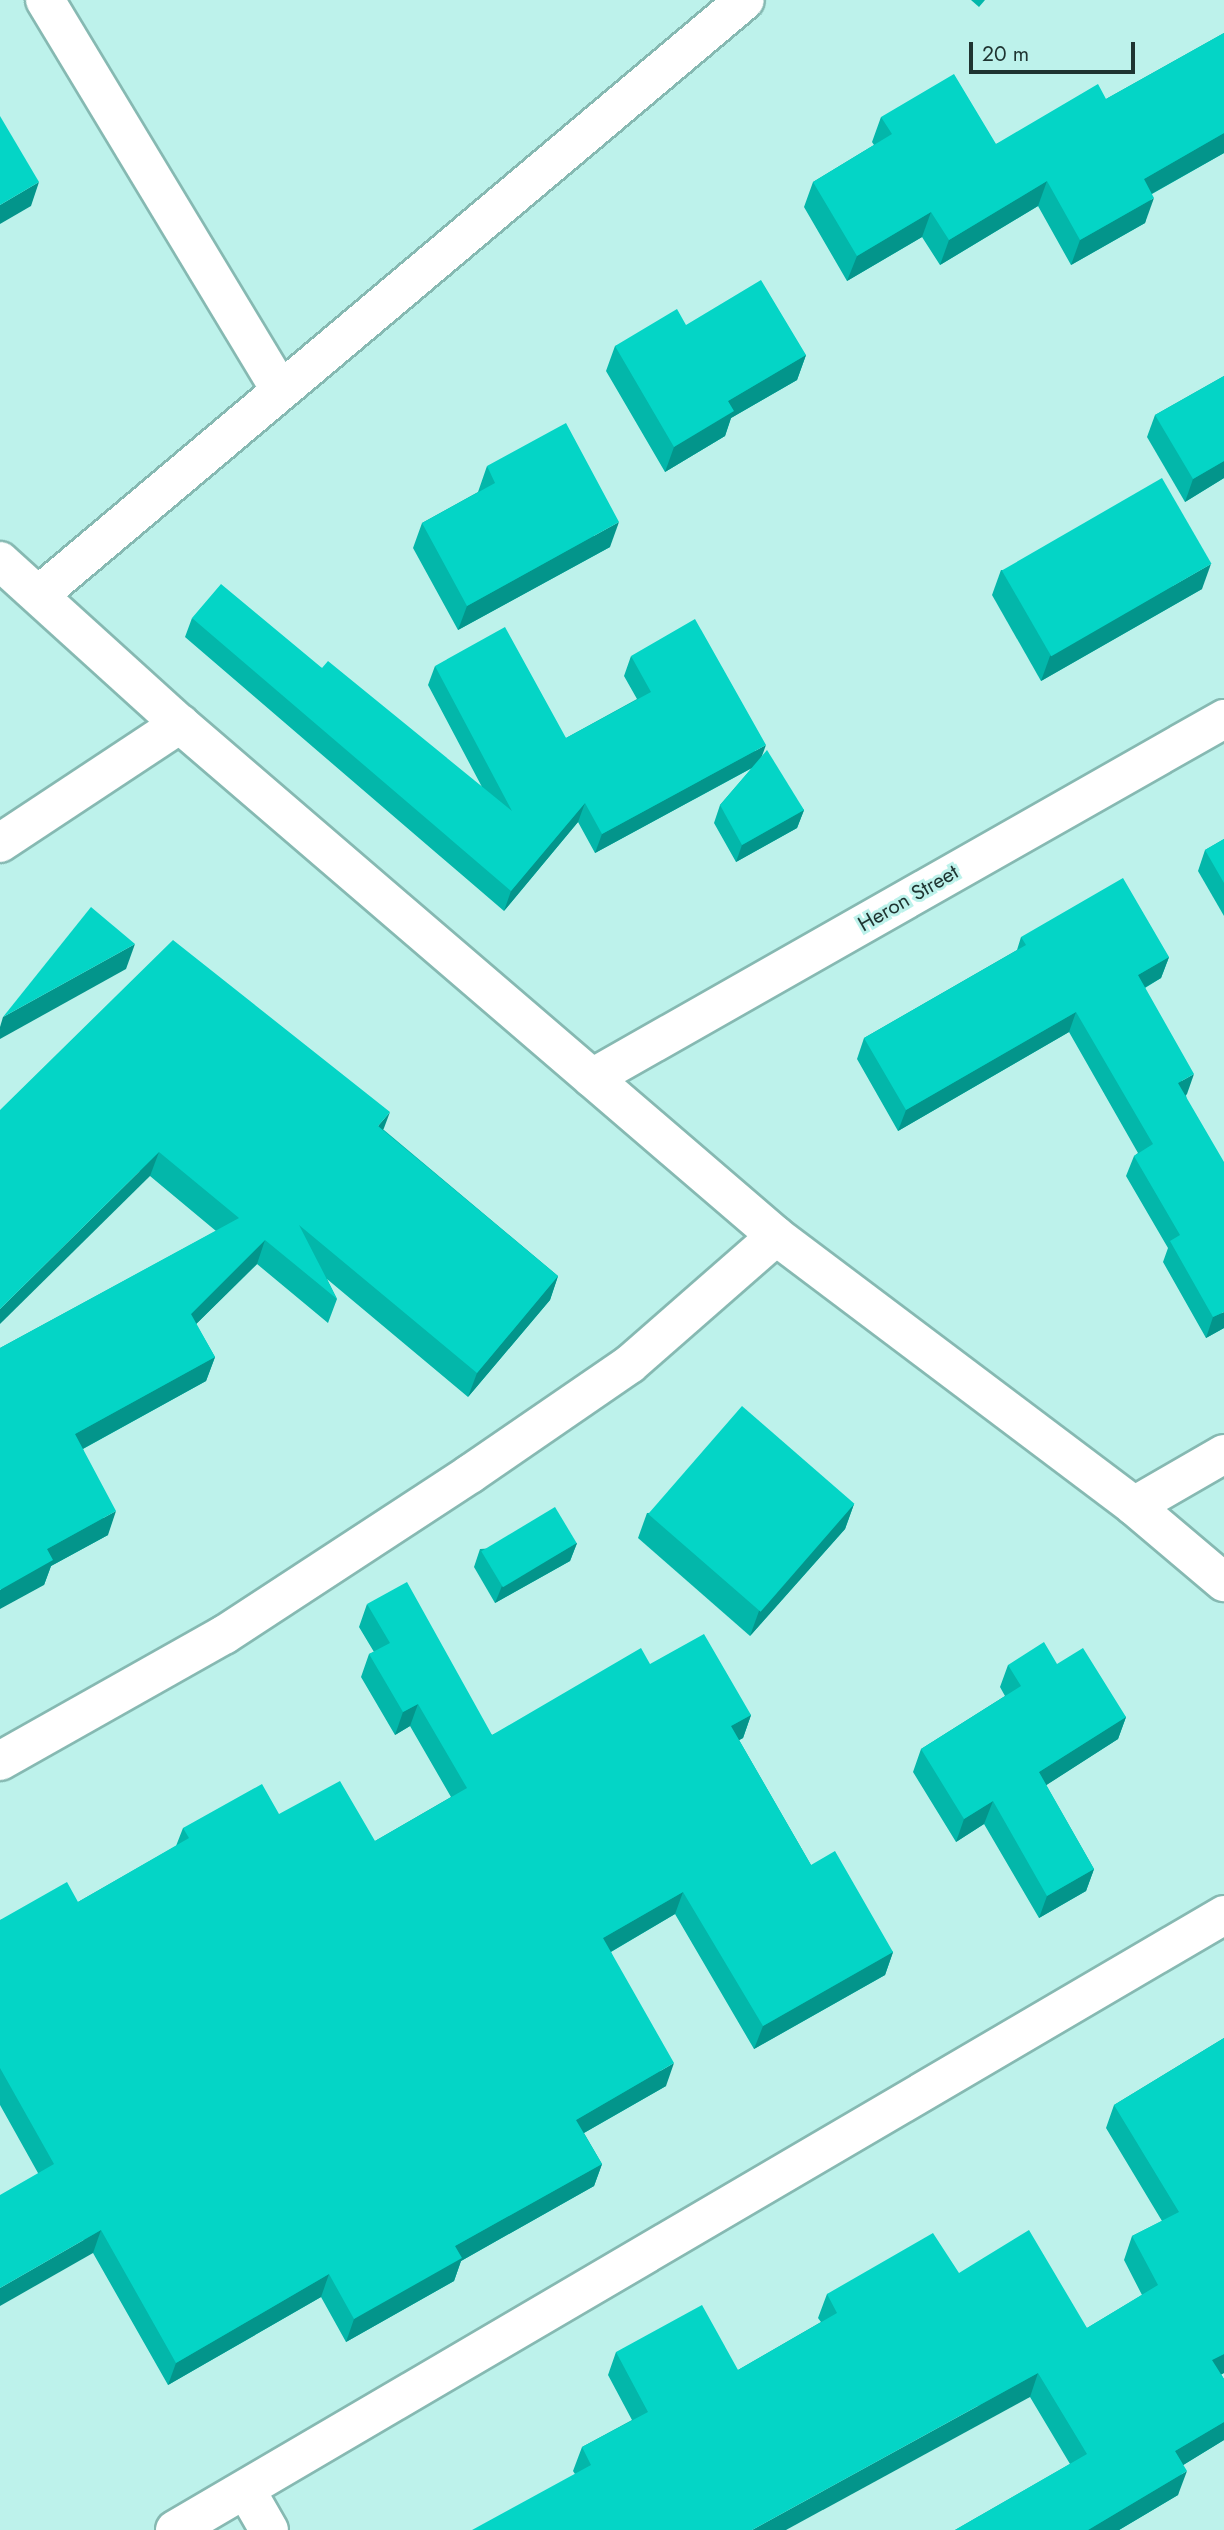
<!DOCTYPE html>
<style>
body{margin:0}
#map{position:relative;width:1224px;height:2530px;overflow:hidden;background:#bdf2eb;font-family:Jost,sans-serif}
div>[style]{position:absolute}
.roads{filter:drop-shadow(2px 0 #86b9b2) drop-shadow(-2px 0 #86b9b2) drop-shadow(0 2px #86b9b2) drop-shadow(0 -2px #86b9b2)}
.minor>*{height:38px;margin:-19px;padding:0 19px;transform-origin:19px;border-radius:19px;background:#fff}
.wall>*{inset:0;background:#03b7aa}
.shaded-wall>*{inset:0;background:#03958b}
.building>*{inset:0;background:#04d5c6;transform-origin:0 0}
span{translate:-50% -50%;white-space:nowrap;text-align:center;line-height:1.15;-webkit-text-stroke:6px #bdf2eb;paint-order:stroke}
.street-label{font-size:21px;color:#1f3431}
.scale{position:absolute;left:969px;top:42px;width:166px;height:32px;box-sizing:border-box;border:4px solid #1f3431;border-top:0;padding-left:9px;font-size:21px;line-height:24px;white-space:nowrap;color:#1f3431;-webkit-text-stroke:5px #bdf2eb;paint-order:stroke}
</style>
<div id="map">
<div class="roads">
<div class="minor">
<div style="left:45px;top:0;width:454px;rotate:58.9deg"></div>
<div style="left:0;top:561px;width:243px;rotate:42.2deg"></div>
<div style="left:180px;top:724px;width:786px;rotate:40.66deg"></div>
<div style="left:776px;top:1236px;width:448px;rotate:37deg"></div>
<div style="left:1134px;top:1506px;width:118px;rotate:40.2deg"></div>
<div style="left:41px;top:593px;width:920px;rotate:-40.11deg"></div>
<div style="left:0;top:843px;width:216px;rotate:-33.5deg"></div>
<div style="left:592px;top:1078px;width:727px;rotate:-29.6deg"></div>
<div style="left:1134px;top:1506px;width:104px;rotate:-30deg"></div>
<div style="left:0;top:1761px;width:257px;rotate:-29.4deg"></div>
<div style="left:224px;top:1635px;width:294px;rotate:-33.2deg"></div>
<div style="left:470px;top:1474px;width:194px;rotate:-34.5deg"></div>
<div style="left:630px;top:1364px;width:194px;rotate:-41.2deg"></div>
<div style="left:246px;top:2490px;width:46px;rotate:60.1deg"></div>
<div style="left:175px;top:2530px;width:1216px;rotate:-30.38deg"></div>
</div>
</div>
<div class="wall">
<div style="clip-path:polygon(971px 0,985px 0,979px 7px)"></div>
<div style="clip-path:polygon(1224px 33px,1224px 153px,1152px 194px,1145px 223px,1071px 265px,1038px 206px,940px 265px,922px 237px,847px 281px,804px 207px,813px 182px,874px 145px,872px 142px,881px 117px,996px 144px,1106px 99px)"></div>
<div style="clip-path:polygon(686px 325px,806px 355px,797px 380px,731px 418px,725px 436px,665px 472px,606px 371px,615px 346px)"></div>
<div style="clip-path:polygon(1224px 376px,1224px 478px,1185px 502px,1147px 437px,1155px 415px)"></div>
<div style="clip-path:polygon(487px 466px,610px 547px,458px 630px,413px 548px,422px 523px,478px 492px)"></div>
<div style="clip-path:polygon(1001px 570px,1202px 589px,1041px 681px,992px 595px)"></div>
<div style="clip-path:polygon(192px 618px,322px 668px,482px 787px,428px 685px,435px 666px,566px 738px,637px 699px,624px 676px,631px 656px,762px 757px,804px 810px,797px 828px,736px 862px,714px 823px,720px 805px,752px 768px,595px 853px,578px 822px,504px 911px,185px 637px)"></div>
<div style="clip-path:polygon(1224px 839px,1224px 916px,1198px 871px,1205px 850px)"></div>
<div style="clip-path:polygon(1021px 937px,1169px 957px,1161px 978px,1145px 988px,1187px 1094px,1186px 1095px,1224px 1328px,1206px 1338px,1163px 1262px,1168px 1248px,1126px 1176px,1134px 1156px,1138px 1153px,1069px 1032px,898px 1131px,857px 1059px,864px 1038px,1017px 950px)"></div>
<div style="clip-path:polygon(0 1110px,384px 1130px,558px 1276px,550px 1300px,468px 1397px,327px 1279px,337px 1299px,328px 1323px,257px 1264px,196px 1324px,215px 1357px,206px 1381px,83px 1449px,108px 1535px,51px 1566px,44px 1585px,0 1348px,216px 1231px,150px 1176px)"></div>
<div style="clip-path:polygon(854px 1504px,845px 1529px,750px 1636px,638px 1538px,647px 1513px)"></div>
<div style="clip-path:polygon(577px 1543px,570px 1561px,495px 1603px,474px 1567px,480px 1549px)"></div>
<div style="clip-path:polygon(367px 1604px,492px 1735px,650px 1664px,751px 1715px,743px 1738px,739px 1740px,811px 1865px,893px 1952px,885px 1975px,754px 2049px,675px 1914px,611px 1952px,666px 2086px,584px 2133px,602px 2164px,594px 2186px,461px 2261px,454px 2281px,346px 2342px,321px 2297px,168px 2385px,93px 2253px,38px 2173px,0 2105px,0 1920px,78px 1902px,176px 1846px,183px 1828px,279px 1814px,375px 1841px,451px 1797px,410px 1726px,395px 1735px,361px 1677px,369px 1654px,374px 1652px,359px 1627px)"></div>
<div style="clip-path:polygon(1057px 1664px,1126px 1717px,1118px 1739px,1046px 1785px,1094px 1869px,1086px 1891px,1039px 1918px,984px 1824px,956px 1842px,913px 1772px,921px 1749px,1005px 1696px,1000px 1687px,1008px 1665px)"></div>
<div style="clip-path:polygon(1224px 2038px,1224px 2373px,1221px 2374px,1224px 2379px,1224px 2440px,1183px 2465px,1178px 2495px,1119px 2530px,955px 2530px,1070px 2464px,1030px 2397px,575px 2474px,573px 2471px,582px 2447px,632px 2420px,608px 2375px,616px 2352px,738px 2370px,821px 2322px,818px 2318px,827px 2294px,959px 2273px,1087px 2328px,1142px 2295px,1124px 2260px,1132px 2236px,1162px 2221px,1106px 2128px,1114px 2105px)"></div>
</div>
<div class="shaded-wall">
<div style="clip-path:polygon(1224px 133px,1224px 153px,1135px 203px,1144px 179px)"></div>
<div style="clip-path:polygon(1047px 181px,1038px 206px,940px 265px,949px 240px)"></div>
<div style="clip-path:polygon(39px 182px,31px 206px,0 224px,0 205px)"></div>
<div style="clip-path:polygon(1154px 198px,1145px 223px,1071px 265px,1080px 240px)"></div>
<div style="clip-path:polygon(931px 212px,922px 237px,847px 281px,857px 256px)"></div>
<div style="clip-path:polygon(806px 355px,797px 380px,731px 418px,725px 436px,665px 472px,674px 447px,728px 401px)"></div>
<div style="clip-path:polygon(1224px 461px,1224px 478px,1185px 502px,1193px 479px)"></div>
<div style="clip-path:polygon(619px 522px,610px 547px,458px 630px,467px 606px)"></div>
<div style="clip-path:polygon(1211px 564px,1202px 589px,1041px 681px,1050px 656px)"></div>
<div style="clip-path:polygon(766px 745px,759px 764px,595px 853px,602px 834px)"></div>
<div style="clip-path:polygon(585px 803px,578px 822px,504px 911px,511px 891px)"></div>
<div style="clip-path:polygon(804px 810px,797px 828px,736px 862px,742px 845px)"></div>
<div style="clip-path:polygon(135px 944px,126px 969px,0 1039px,0 1027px,3px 1017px)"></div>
<div style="clip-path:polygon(1169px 957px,1161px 978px,1130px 996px,1138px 975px)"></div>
<div style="clip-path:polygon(1076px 1012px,1069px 1032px,898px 1131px,906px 1110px)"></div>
<div style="clip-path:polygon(1194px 1074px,1187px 1094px,1171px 1104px,1178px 1083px)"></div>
<div style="clip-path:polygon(390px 1112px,381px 1136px,378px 1126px)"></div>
<div style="clip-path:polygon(159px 1152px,150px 1176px,0 1324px,0 1309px)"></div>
<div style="clip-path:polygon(265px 1240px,257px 1264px,182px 1338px,191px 1314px)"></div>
<div style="clip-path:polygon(558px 1276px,550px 1300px,468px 1397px,477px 1373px)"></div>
<div style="clip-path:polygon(1224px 1312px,1224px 1328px,1206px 1338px,1213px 1317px)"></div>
<div style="clip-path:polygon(215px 1357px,206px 1381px,66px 1458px,75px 1434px)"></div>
<div style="clip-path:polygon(854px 1504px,845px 1529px,750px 1636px,759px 1611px)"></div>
<div style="clip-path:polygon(116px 1511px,108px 1535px,51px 1566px,44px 1585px,0 1609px,0 1590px,47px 1549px)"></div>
<div style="clip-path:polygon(577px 1543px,570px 1561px,495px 1603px,502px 1586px)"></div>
<div style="clip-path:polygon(418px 1704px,410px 1726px,395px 1735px,403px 1712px)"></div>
<div style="clip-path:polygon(751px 1715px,743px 1738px,723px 1749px,731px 1726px)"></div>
<div style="clip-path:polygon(1126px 1717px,1118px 1739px,1031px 1795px,1039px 1772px)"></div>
<div style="clip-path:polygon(993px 1801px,984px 1824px,956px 1842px,964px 1819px)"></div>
<div style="clip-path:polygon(1094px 1869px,1086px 1891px,1039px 1918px,1047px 1896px)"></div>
<div style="clip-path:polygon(683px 1892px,675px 1914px,595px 1961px,603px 1938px)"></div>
<div style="clip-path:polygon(893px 1952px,885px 1975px,754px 2049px,763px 2026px)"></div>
<div style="clip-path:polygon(674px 2063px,666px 2086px,568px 2142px,576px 2120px)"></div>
<div style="clip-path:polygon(602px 2164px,594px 2186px,461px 2261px,454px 2281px,346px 2342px,354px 2319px,455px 2246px)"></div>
<div style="clip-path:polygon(101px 2230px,93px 2253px,0 2306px,0 2288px)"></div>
<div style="clip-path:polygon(329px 2274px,321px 2297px,168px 2385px,176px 2363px)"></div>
<div style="clip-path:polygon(1224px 2354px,1224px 2373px,1204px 2384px,1212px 2360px)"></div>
<div style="clip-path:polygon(1038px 2373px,1030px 2397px,786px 2530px,752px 2530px)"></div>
<div style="clip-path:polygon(1224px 2422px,1224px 2440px,1167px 2475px,1175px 2451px)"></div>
<div style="clip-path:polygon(1187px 2471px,1178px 2495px,1119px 2530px,1088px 2530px)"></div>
</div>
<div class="building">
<div style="clip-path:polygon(1224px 33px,1224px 133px,1144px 179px,1154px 198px,1080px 240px,1047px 181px,949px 240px,931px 212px,857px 256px,813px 182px,892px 134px,881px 117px,954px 74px,996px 144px,1098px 84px,1106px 99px)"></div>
<div style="clip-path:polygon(0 116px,39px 182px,0 205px)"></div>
<div style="clip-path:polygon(761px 280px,806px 355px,728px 401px,734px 411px,674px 447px,615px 346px,677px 309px,686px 325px)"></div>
<div style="clip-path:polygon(1224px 376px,1224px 461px,1193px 479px,1155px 415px)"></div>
<div style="clip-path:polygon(566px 423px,619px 522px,467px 606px,422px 523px,495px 483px,487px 466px)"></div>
<div style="left:1162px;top:478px;width:99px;height:185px;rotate:60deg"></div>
<div style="clip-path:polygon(221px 584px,322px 668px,328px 661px,512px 811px,435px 666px,505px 627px,566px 738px,651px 692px,631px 656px,695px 619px,766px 745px,602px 834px,585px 803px,511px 891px,192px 618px)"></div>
<div style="clip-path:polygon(767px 750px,804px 810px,742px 845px,720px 805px)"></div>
<div style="clip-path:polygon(1224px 839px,1224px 883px,1205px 850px)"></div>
<div style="clip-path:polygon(1123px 878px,1169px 957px,1138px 975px,1194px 1074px,1178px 1083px,1224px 1162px,1224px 1312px,1213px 1317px,1170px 1241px,1180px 1235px,1134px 1156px,1153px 1144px,1076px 1012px,906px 1110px,864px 1038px,1026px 945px,1021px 937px)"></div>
<div style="clip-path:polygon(91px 907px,135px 944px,3px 1017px)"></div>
<div style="clip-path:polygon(173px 940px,390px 1112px,378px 1126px,558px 1276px,477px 1373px,299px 1225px,337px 1299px,265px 1240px,191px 1314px,215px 1357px,75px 1434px,116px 1511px,47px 1549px,53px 1560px,0 1590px,0 1348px,239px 1218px,159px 1152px,0 1309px,0 1110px)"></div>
<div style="left:742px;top:1406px;width:149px;height:143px;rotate:41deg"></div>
<div style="left:555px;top:1507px;width:42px;height:86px;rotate:59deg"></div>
<div style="clip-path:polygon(407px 1582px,492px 1735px,641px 1648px,650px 1664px,704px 1634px,751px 1715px,731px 1726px,811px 1865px,835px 1851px,893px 1952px,763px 2026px,683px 1892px,603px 1938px,674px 2063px,576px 2120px,602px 2164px,455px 2246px,462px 2258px,354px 2319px,329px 2274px,176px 2363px,101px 2230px,0 2288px,0 2195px,54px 2164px,0 2068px,0 1920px,67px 1882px,78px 1902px,189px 1838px,183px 1828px,262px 1784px,279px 1814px,340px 1781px,375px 1841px,467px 1788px,418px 1704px,403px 1712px,369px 1654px,390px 1643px,367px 1604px)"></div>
<div style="clip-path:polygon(1044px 1642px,1057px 1664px,1083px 1648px,1126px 1717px,1039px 1772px,1094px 1869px,1047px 1896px,993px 1801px,964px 1819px,921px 1749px,1021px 1686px,1008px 1665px)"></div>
<div style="clip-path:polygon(1224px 2038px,1224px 2354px,1212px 2360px,1224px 2379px,1224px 2422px,1175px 2451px,1187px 2471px,1088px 2530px,955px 2530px,1087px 2454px,1038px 2373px,752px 2530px,472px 2530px,591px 2465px,582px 2447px,648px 2412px,616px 2352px,702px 2305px,738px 2370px,837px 2313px,827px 2294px,933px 2233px,959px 2273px,1029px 2230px,1087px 2328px,1158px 2285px,1132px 2236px,1179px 2212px,1114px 2105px)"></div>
</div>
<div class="street-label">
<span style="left:908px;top:898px;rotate:-30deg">Heron Street</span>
</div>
<div class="scale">20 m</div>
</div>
